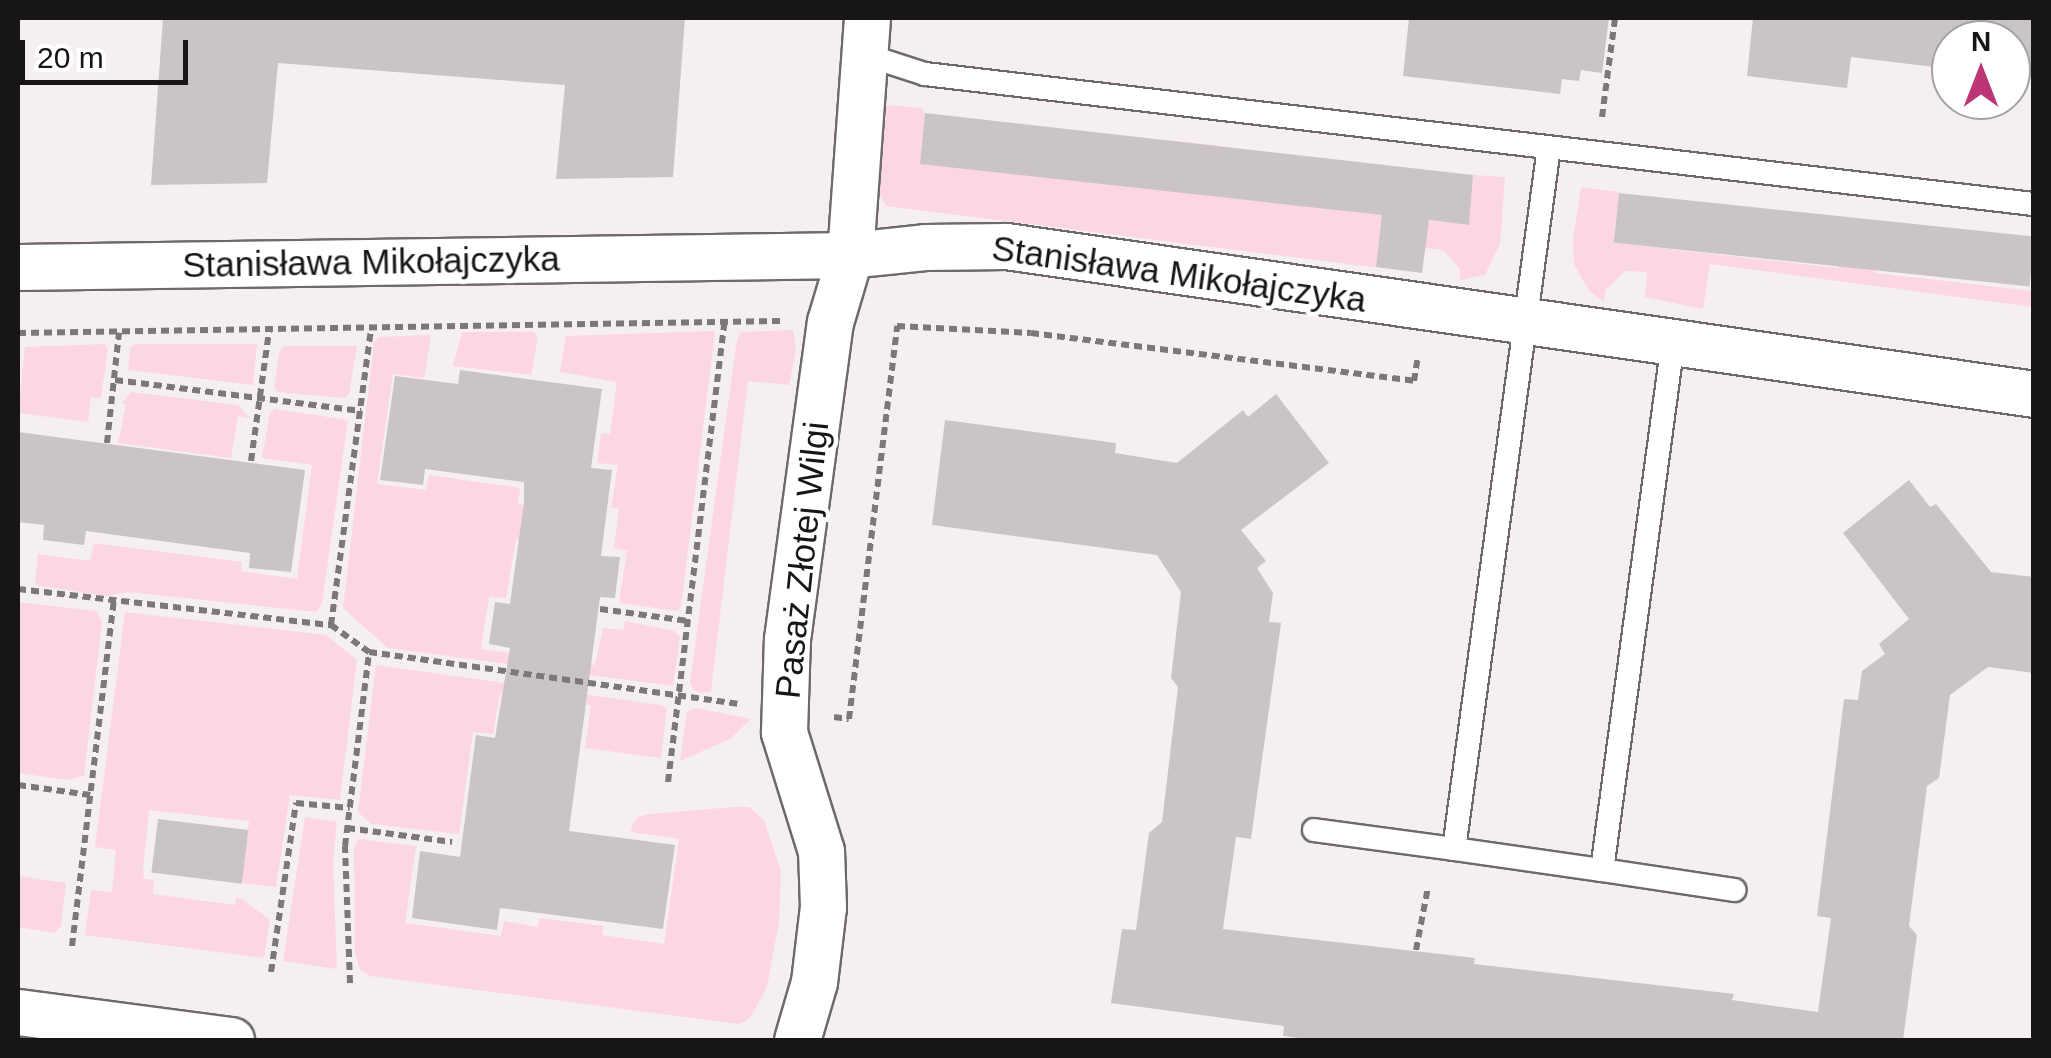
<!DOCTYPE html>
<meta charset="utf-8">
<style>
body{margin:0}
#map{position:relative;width:2051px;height:1058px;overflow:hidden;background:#f5eff1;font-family:Arial,sans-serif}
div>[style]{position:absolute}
.green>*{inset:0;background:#fcd6e3}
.building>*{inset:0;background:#cac4c6;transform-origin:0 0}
.path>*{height:6px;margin-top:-3px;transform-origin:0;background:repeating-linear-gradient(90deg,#7c7879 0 8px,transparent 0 13px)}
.roads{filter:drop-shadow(2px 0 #6e696b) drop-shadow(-2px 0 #6e696b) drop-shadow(0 2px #6e696b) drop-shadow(0 -2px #6e696b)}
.service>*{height:22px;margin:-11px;padding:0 11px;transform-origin:11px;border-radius:11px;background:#fff}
.minor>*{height:45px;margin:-22.5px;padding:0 22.5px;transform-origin:22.5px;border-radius:22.5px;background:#fff}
span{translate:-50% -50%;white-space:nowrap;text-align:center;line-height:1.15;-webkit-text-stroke:9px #fff;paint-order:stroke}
.street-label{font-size:35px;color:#181516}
.frame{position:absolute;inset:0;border:20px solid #181516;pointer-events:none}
.north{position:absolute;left:1931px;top:20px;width:100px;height:100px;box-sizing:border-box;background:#fff;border:2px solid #a3a1a2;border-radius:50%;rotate:0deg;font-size:28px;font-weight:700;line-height:40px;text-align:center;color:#181516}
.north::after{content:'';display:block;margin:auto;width:35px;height:45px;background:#bc3576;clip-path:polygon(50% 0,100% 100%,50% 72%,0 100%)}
.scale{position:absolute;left:20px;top:40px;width:168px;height:45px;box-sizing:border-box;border:5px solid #181516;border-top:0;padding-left:12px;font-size:30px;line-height:35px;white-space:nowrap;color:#181516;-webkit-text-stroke:8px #fff;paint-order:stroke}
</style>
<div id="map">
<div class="green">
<div style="clip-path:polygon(887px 105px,921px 108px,925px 113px,920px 163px,1167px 190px,1173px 141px,1221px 146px,1217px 196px,1468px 225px,1473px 175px,1505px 177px,1500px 244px,1485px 275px,1460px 280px,1460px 269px,1443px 250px,1379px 243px,1376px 267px,1372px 267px,886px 206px,876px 187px,880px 119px)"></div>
<div style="clip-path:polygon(1581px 187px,1619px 192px,1614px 243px,1838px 268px,1845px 217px,1881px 222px,1875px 273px,2033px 291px,2033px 307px,1710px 264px,1703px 309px,1645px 297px,1647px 272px,1626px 271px,1605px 290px,1604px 302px,1590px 292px,1574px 265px,1573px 239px)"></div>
<div style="clip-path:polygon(793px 330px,796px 350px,789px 385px,748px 381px,711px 691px,702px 693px,693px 690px,690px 682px,737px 339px,741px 332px)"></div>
<div style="clip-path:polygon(715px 331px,681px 607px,677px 611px,619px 603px,627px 551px,614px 548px,619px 509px,611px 507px,618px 465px,597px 463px,601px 433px,610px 434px,617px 382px,560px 372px,566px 336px)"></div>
<div style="clip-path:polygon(462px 332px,533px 332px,538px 337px,531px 375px,453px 366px)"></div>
<div style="clip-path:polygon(431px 335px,424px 378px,393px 374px,377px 484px,426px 490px,429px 475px,520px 488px,518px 504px,539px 508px,535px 541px,516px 539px,506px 598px,489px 597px,481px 649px,595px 665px,603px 628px,623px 630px,625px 621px,674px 631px,680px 637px,673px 686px,388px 648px,343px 608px,374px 343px,379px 337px)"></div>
<div style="clip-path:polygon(104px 344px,108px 349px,101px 398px,91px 397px,88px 422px,18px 413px,25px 347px)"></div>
<div style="clip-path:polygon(136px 344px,257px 344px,253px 385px,128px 370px,130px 348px)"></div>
<div style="clip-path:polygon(285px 346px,357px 346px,349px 394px,344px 398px,277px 392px,274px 387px,280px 350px)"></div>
<div style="clip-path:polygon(131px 392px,238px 405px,250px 418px,238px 416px,231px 458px,118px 443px,126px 405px,122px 403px)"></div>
<div style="clip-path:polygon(275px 409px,348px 420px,322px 604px,316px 612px,128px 592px,106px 596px,35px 585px,38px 554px,90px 561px,94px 543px,242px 562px,241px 571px,297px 579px,312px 465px,262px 458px,270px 413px)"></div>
<div style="clip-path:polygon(18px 602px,96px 611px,102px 621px,84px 776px,67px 780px,18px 773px)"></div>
<div style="clip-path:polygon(125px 612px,326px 635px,357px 660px,340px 800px,290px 795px,276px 887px,241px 883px,249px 821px,149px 810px,143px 870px,144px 879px,154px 880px,153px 894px,235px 905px,236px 898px,242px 899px,270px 920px,264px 958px,85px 935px,91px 890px,112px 892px,116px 850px,95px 847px)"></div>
<div style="clip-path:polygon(376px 665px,661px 705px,667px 708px,661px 758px,585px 748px,591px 705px,500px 693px,493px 734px,473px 732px,459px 834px,371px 824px,358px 812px)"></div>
<div style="clip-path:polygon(696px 708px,751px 719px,730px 739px,680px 761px,687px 712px)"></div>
<div style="clip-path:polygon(733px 807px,749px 807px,764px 820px,781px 871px,779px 921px,767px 987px,750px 1018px,739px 1024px,370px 976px,360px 970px,355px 953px,354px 848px,358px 839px,416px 846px,405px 923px,501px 936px,504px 921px,538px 927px,540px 918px,603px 926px,602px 935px,664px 944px,679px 839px,631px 832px,632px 825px,638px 817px,650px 814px)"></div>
<div style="clip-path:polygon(305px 817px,337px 822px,333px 862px,337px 969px,283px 961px)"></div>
<div style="clip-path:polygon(18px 876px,66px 883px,61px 926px,55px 933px,18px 927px)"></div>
</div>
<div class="building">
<div style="clip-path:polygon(163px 18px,685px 18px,673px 177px,556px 179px,565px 85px,278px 63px,267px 183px,151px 185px)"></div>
<div style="clip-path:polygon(1409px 18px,1609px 18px,1602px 73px,1581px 70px,1579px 81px,1562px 79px,1560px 94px,1403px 76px)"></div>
<div style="clip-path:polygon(1753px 18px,2034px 18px,2034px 79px,2011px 76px,2011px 40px,1951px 40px,1951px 69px,1851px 57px,1847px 88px,1747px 76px)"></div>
<div style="clip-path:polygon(925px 113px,1473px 175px,1469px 225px,1429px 220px,1422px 273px,1376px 267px,1382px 215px,920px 164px)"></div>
<div style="left:1619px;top:193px;width:418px;height:50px;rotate:6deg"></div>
<div style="clip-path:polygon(460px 370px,602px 389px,591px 468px,612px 470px,601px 556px,620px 557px,615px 598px,600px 597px,569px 831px,675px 845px,663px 929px,500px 908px,497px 930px,412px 918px,420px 851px,460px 857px,476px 735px,495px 738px,510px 648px,489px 644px,495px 602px,510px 604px,524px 503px,524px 482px,425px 469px,423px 485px,380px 480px,395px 376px,458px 384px)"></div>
<div style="clip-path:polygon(1276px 394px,1329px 463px,1241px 530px,1266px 561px,1257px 568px,1273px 593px,1269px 622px,1281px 623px,1251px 839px,1236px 837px,1223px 929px,1475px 958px,1474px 964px,1734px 994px,1732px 1000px,1818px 1012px,1831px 918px,1817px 916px,1844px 699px,1858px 700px,1862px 671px,1885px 654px,1879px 644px,1909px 619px,1843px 533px,1909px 480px,1930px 507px,1936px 504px,1991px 572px,2034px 577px,2034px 673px,1988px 667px,1950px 695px,1939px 778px,1927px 786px,1909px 926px,1917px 935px,1903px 1040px,1315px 1040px,1283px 1036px,1284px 1026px,1111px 1003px,1122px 929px,1136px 930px,1149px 833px,1162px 822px,1178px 687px,1171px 678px,1181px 592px,1157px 555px,932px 525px,945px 420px,1116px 443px,1115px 453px,1177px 463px,1243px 410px,1248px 417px)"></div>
<div style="clip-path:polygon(18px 432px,305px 470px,291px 572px,249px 568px,250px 553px,86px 531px,84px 545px,43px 540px,44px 525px,18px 522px)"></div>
<div style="left:158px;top:819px;width:91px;height:54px;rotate:7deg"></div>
</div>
<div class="path">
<div style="left:1602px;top:117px;width:100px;rotate:-82.5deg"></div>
<div style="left:18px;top:333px;width:763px;rotate:-0.9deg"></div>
<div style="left:115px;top:380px;width:248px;rotate:7.2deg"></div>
<div style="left:107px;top:443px;width:111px;rotate:-83.8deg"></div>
<div style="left:251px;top:461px;width:131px;rotate:-82.1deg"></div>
<div style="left:18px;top:589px;width:315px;rotate:6.6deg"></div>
<div style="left:331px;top:625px;width:47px;rotate:35.4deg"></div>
<div style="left:369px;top:652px;width:372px;rotate:8deg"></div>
<div style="left:600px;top:609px;width:89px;rotate:7.8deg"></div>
<div style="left:331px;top:625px;width:298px;rotate:-82.3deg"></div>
<div style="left:834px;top:717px;width:15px;rotate:8deg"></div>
<div style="left:849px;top:719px;width:396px;rotate:-83deg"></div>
<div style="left:897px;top:326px;width:134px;rotate:3deg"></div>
<div style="left:1031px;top:333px;width:386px;rotate:7.1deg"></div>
<div style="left:1414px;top:381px;width:25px;rotate:-81deg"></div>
<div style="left:668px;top:782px;width:466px;rotate:-83deg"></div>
<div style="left:18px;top:785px;width:73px;rotate:7.9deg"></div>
<div style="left:347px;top:828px;width:106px;rotate:7.6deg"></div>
<div style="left:72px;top:946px;width:349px;rotate:-83.1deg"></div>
<div style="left:1416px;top:950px;width:64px;rotate:-79.2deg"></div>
<div style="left:271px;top:972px;width:171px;rotate:-81.6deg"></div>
<div style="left:296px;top:803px;width:54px;rotate:5.3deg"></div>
<div style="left:350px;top:983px;width:137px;rotate:-92.1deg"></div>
<div style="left:345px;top:846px;width:195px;rotate:-82.9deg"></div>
</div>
<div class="roads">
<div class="service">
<div style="left:863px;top:54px;width:65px;rotate:17.9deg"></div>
<div style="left:925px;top:74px;width:1117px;rotate:6.69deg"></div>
<div style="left:1314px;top:830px;width:141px;rotate:7.7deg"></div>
<div style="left:1454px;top:849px;width:708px;rotate:-82.29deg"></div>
<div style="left:1454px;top:849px;width:149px;rotate:8.1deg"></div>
<div style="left:1602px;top:870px;width:533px;rotate:-82.34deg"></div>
<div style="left:1602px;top:870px;width:134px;rotate:8.6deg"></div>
</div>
<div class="minor">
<div style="left:18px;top:267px;width:832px;rotate:-0.83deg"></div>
<div style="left:850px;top:255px;width:75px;rotate:-6.1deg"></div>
<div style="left:925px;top:247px;width:81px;rotate:-0.7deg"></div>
<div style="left:1006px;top:246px;width:1039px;rotate:8.19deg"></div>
<div style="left:18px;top:1012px;width:215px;rotate:7.5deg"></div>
<div style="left:797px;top:1040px;width:60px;rotate:-73.7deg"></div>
<div style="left:814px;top:982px;width:76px;rotate:-83.2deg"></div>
<div style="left:823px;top:907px;width:56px;rotate:-92deg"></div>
<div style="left:821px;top:851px;width:125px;rotate:-107.3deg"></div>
<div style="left:784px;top:732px;width:93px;rotate:-88.2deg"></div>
<div style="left:787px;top:639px;width:320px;rotate:-82.3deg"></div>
<div style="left:830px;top:322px;width:70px;rotate:-73.4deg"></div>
<div style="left:850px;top:255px;width:238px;rotate:-85.9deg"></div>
</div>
</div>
<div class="street-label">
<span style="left:371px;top:262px;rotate:-1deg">Stanisława Mikołajczyka</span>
<span style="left:1179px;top:274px;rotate:8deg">Stanisława Mikołajczyka</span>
<span style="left:802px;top:560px;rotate:-84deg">Pasaż Złotej Wilgi</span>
</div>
<div class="frame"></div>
<div class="north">N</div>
<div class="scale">20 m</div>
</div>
